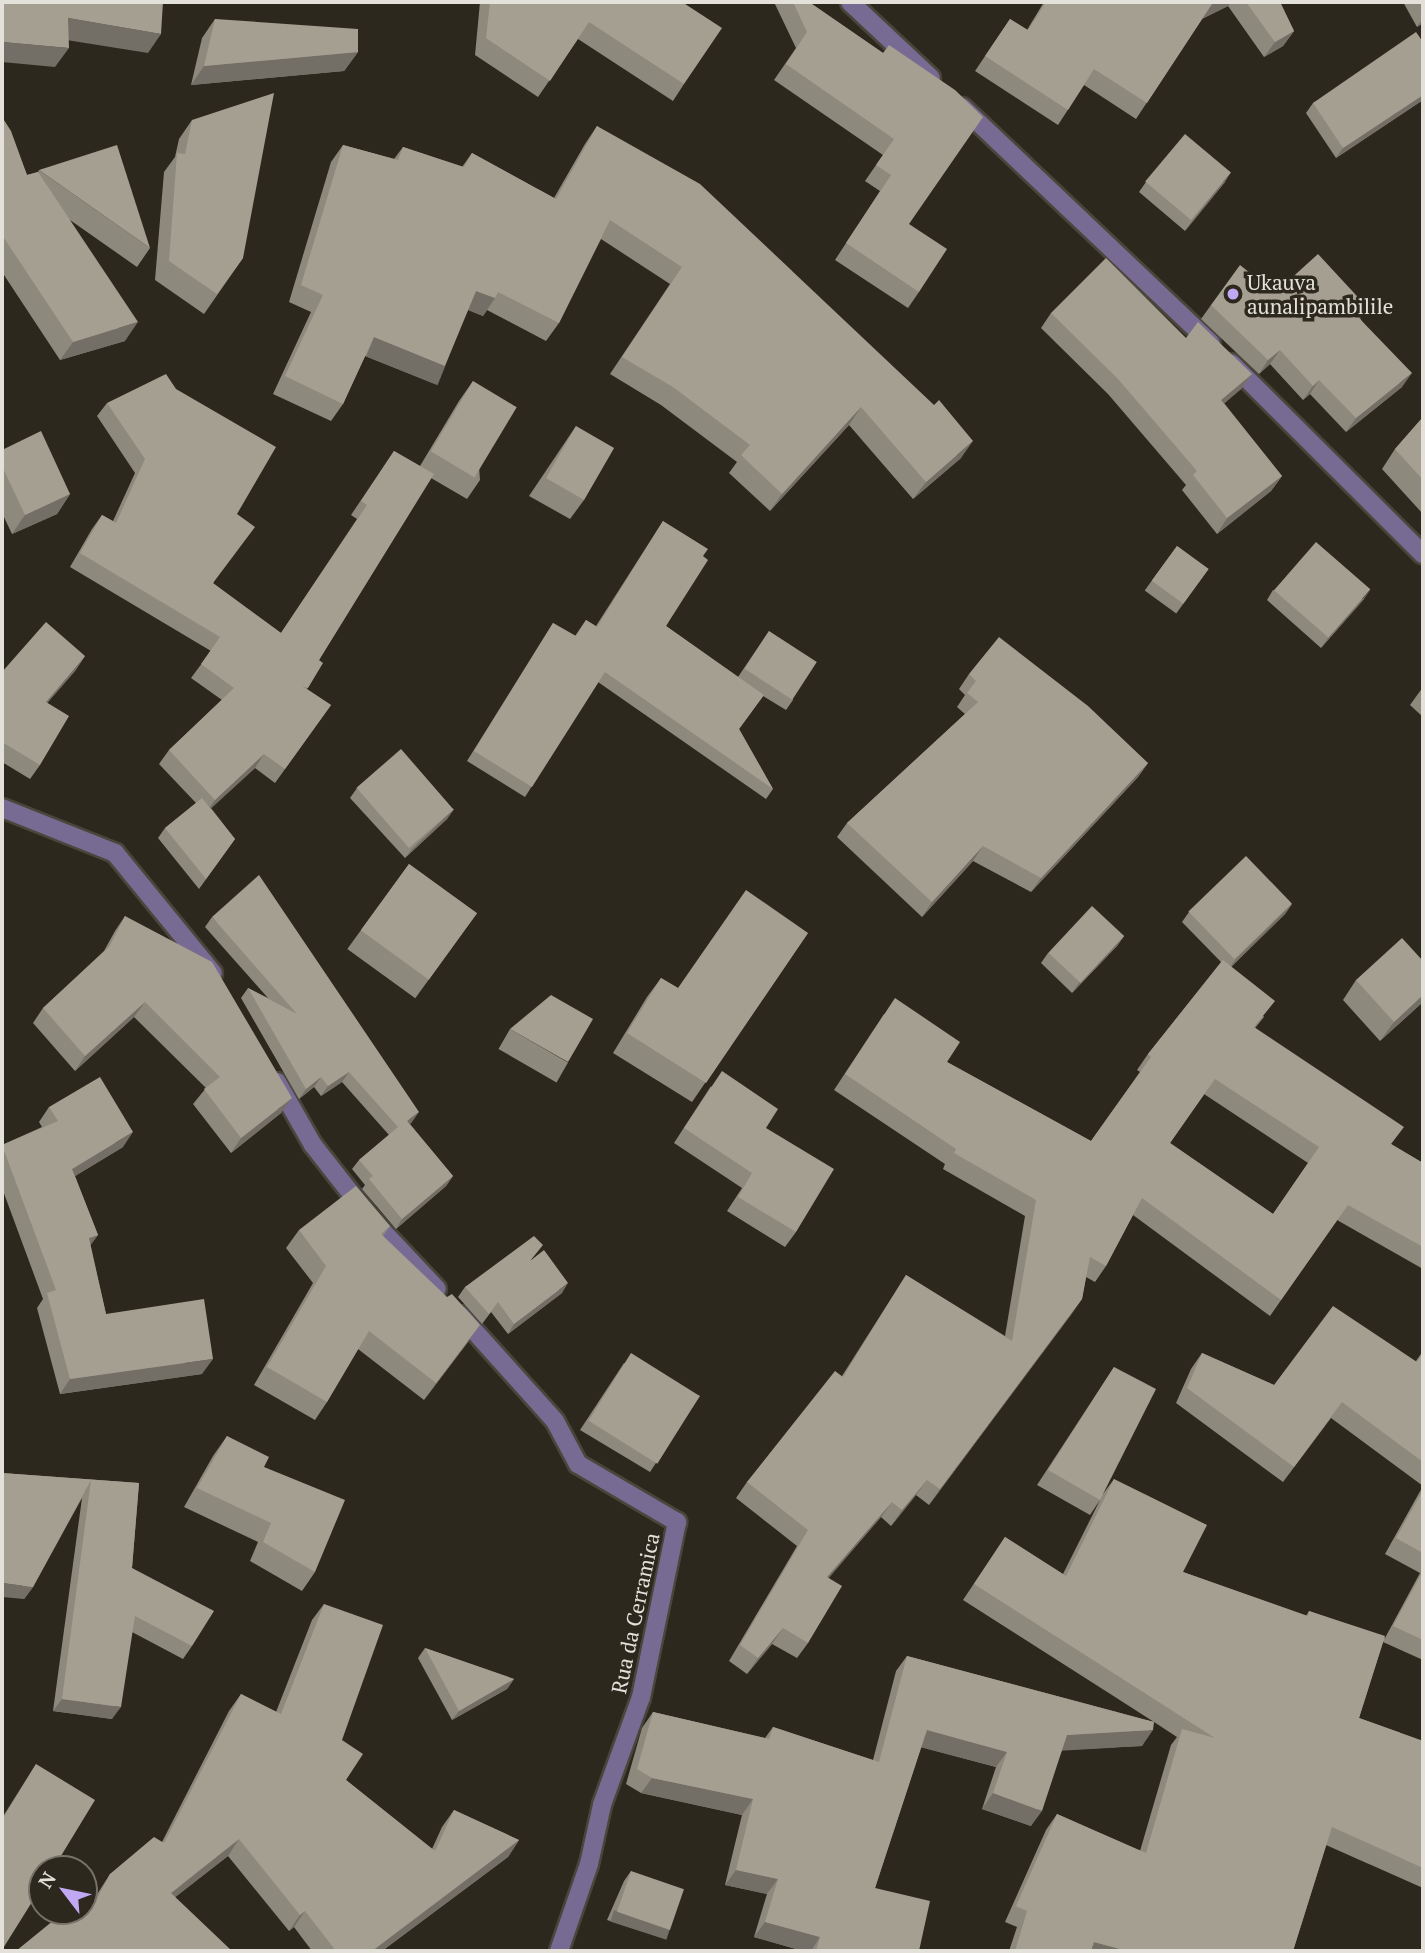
<!DOCTYPE html>
<style>
body{margin:0}
#map{position:relative;width:1425px;height:1953px;overflow:hidden;background:#2c281d;font-family:"PT Serif",serif}
div>[style]{position:absolute}
.roads{filter:drop-shadow(2px 0 #49463b) drop-shadow(-2px 0 #49463b) drop-shadow(0 2px #49463b) drop-shadow(0 -2px #49463b)}
.minor>*{height:18px;margin:-9px;padding:0 9px;transform-origin:9px;border-radius:9px;background:#786b93}
.wall>*{inset:0;background:#8d897d;transform-origin:0 0}
.shaded-wall>*{inset:0;background:#736f66;transform-origin:0 0}
.building>*{inset:0;background:#a49f91;transform-origin:0 0}
.dots>*{width:19px;height:19px;translate:-50% -50%;box-sizing:border-box;border:4px solid #2c281d;border-radius:50%}
span{translate:-50% -50%;white-space:nowrap;text-align:center;line-height:1.15;-webkit-text-stroke:7px #2c281d;paint-order:stroke}
.poi-label{font-size:21px;color:#e4e1da}
.left{translate:0 -50%;text-align:left}
.street-label{font-size:21px;color:#e4e1da}
.frame{position:absolute;inset:0;border:4px solid #e4e1da;pointer-events:none}
.north{position:absolute;left:28px;top:1855px;width:70px;height:70px;box-sizing:border-box;background:#2c281d;border:2px solid #767269;border-radius:50%;rotate:302deg;font-size:19px;font-weight:700;line-height:28px;text-align:center;color:#e4e1da}
.north::after{content:'';display:block;margin:auto;width:24px;height:32px;background:#c1a8f3;clip-path:polygon(50% 0,100% 100%,50% 72%,0 100%)}
</style>
<div id="map">
<div class="roads">
<div class="minor">
<div style="left:850px;top:2px;width:111px;rotate:43.2deg"></div>
<div style="left:962px;top:107px;width:343px;rotate:43.5deg"></div>
<div style="left:1231px;top:363px;width:271px;rotate:44.9deg"></div>
<div style="left:2px;top:808px;width:122px;rotate:21.7deg"></div>
<div style="left:115px;top:853px;width:155px;rotate:50.8deg"></div>
<div style="left:277px;top:1082px;width:73px;rotate:60.3deg"></div>
<div style="left:313px;top:1145px;width:94px;rotate:51.9deg"></div>
<div style="left:371px;top:1219px;width:96px;rotate:46.7deg"></div>
<div style="left:460px;top:1315px;width:142px;rotate:48.1deg"></div>
<div style="left:555px;top:1421px;width:49px;rotate:61.9deg"></div>
<div style="left:578px;top:1464px;width:115px;rotate:30.4deg"></div>
<div style="left:677px;top:1522px;width:179px;rotate:101.6deg"></div>
<div style="left:641px;top:1697px;width:115px;rotate:109.9deg"></div>
<div style="left:602px;top:1805px;width:60px;rotate:102.4deg"></div>
<div style="left:589px;top:1864px;width:92px;rotate:109deg"></div>
</div>
</div>
<div class="wall">
<div style="clip-path:polygon(480px 2px,682px 2px,684px 84px,673px 101px,578px 39px,538px 97px,475px 55px)"></div>
<div style="clip-path:polygon(774px 2px,809px 2px,883px 53px,919px 292px,908px 308px,835px 260px,880px 191px,865px 181px,883px 155px,774px 80px,796px 48px)"></div>
<div style="clip-path:polygon(1044px 2px,1280px 2px,1294px 31px,1283px 46px,1264px 57px,1228px 6px,1202px 19px,1136px 119px,1084px 85px,1058px 125px,975px 71px,1010px 19px,1027px 30px)"></div>
<div style="clip-path:polygon(1403px 2px,1423px 2px,1423px 23px,1417px 27px)"></div>
<div style="clip-path:polygon(215px 19px,358px 52px,344px 71px,191px 85px,202px 38px)"></div>
<div style="clip-path:polygon(1423px 42px,1423px 100px,1336px 158px,1306px 113px,1313px 103px)"></div>
<div style="clip-path:polygon(2px 117px,27px 175px,38px 172px,39px 170px,150px 248px,137px 267px,70px 220px,125px 341px,60px 360px,2px 272px)"></div>
<div style="clip-path:polygon(192px 120px,243px 258px,204px 314px,155px 280px,164px 172px,175px 157px,179px 139px)"></div>
<div style="clip-path:polygon(597px 126px,961px 458px,913px 499px,849px 425px,770px 511px,729px 473px,737px 462px,661px 405px,610px 374px,670px 284px,601px 239px,559px 323px,546px 341px,487px 310px,483px 316px,468px 310px,433px 383px,365px 356px,343px 404px,331px 421px,273px 394px,311px 312px,289px 302px,331px 162px,343px 145px,394px 159px,403px 147px,462px 167px,472px 153px,554px 198px,585px 144px)"></div>
<div style="clip-path:polygon(1146px 182px,1225px 182px,1185px 231px,1139px 192px)"></div>
<div style="clip-path:polygon(1275px 293px,1367px 307px,1360px 318px,1402px 387px,1346px 432px,1310px 394px,1303px 400px,1270px 364px,1259px 374px,1201px 319px,1211px 305px)"></div>
<div style="clip-path:polygon(1051px 313px,1186px 338px,1252px 374px,1241px 389px,1224px 403px,1282px 476px,1271px 491px,1217px 534px,1182px 490px,1186px 485px,1108px 394px,1041px 328px)"></div>
<div style="clip-path:polygon(473px 381px,480px 480px,467px 499px,431px 478px,319px 660px,307px 689px,331px 705px,275px 783px,255px 768px,211px 808px,235px 839px,199px 889px,158px 838px,165px 828px,196px 803px,159px 764px,169px 750px,222px 700px,191px 678px,211px 651px,70px 567px,92px 529px,102px 515px,113px 521px,135px 473px,97px 416px,107px 403px,237px 514px,213px 584px,281px 633px,357px 519px,351px 515px,394px 451px,420px 466px,459px 401px)"></div>
<div style="clip-path:polygon(1423px 417px,1423px 514px,1382px 469px,1395px 449px)"></div>
<div style="clip-path:polygon(576px 426px,584px 500px,570px 519px,529px 496px)"></div>
<div style="clip-path:polygon(2px 450px,70px 494px,57px 514px,12px 534px,2px 513px)"></div>
<div style="clip-path:polygon(663px 521px,703px 556px,666px 626px,738px 677px,769px 631px,793px 700px,786px 710px,763px 696px,739px 729px,773px 789px,766px 799px,598px 682px,525px 797px,467px 761px,553px 623px,575px 636px,586px 620px,596px 626px)"></div>
<div style="left:1177px;top:546px;width:39px;height:55px;rotate:36deg"></div>
<div style="clip-path:polygon(1273px 590px,1364px 599px,1321px 648px,1267px 600px)"></div>
<div style="clip-path:polygon(85px 656px,75px 671px,47px 703px,40px 765px,30px 779px,2px 762px,2px 672px)"></div>
<div style="clip-path:polygon(969px 674px,1148px 763px,1138px 777px,1031px 892px,973px 861px,922px 917px,837px 837px,847px 823px,965px 714px,957px 707px,965px 695px,959px 689px)"></div>
<div style="clip-path:polygon(1423px 687px,1423px 717px,1410px 705px)"></div>
<div style="clip-path:polygon(357px 788px,454px 809px,447px 819px,405px 858px,350px 798px)"></div>
<div style="left:409px;top:864px;width:84px;height:105px;rotate:36deg"></div>
<div style="clip-path:polygon(evenodd,1292px 904px,1285px 914px,1231px 967px,1264px 1017px,1255px 1028px,1391px 1144px,1423px 1163px,1423px 1269px,1337px 1220px,1270px 1316px,1133px 1215px,1106px 1266px,1095px 1282px,1086px 1277px,1082px 1299px,929px 1505px,916px 1495px,891px 1526px,881px 1517px,828px 1578px,808px 1643px,797px 1658px,772px 1644px,747px 1674px,729px 1661px,797px 1546px,736px 1498px,747px 1482px,842px 1376px,906px 1275px,1005px 1336px,1025px 1216px,943px 1169px,945px 1164px,834px 1090px,884px 1014px,947px 1062px,1091px 1141px,1140px 1072px,1137px 1070px,1148px 1054px,1221px 962px,1182px 922px,1189px 912px,1292px 904px,1204px 1094px,1308px 1163px,1273px 1214px,1170px 1143px,1204px 1094px)"></div>
<div style="clip-path:polygon(125px 916px,281px 1113px,231px 1153px,193px 1104px,206px 1088px,134px 1017px,75px 1071px,33px 1023px,43px 1008px,104px 951px,115px 931px)"></div>
<div style="clip-path:polygon(212px 917px,412px 1122px,410px 1124px,453px 1176px,446px 1186px,396px 1229px,362px 1189px,365px 1185px,352px 1169px,359px 1160px,389px 1135px,342px 1082px,321px 1096px,314px 1087px,299px 1099px,241px 998px,248px 988px,268px 998px,205px 927px)"></div>
<div style="clip-path:polygon(808px 933px,692px 1102px,613px 1053px,647px 997px,661px 978px,678px 988px)"></div>
<div style="clip-path:polygon(1124px 936px,1117px 946px,1072px 993px,1041px 963px,1048px 953px)"></div>
<div style="clip-path:polygon(1423px 961px,1423px 1002px,1380px 1041px,1343px 1000px,1356px 980px)"></div>
<div style="left:510px;top:1029px;width:67px;height:23px;rotate:30deg"></div>
<div style="clip-path:polygon(711px 1086px,796px 1232px,785px 1247px,727px 1211px,742px 1188px,674px 1143px)"></div>
<div style="clip-path:polygon(49px 1107px,123px 1147px,75px 1176px,98px 1235px,90px 1245px,106px 1314px,202px 1374px,60px 1394px,37px 1308px,43px 1299px,2px 1188px,2px 1145px,42px 1127px,39px 1122px)"></div>
<div style="clip-path:polygon(390px 1226px,383px 1236px,468px 1342px,424px 1400px,358px 1349px,327px 1402px,315px 1420px,254px 1385px,313px 1283px,286px 1248px,299px 1230px)"></div>
<div style="clip-path:polygon(531px 1260px,562px 1293px,508px 1334px,491px 1312px,482px 1324px,458px 1297px,465px 1287px)"></div>
<div style="clip-path:polygon(1423px 1351px,1423px 1486px,1331px 1418px,1283px 1482px,1176px 1403px,1191px 1369px,1202px 1353px,1274px 1385px,1416px 1361px)"></div>
<div style="clip-path:polygon(624px 1363px,700px 1396px,650px 1472px,580px 1430px)"></div>
<div style="clip-path:polygon(1114px 1367px,1103px 1494px,1114px 1479px,1183px 1572px,1306px 1616px,1309px 1611px,1385px 1638px,1420px 1573px,1385px 1554px,1423px 1486px,1423px 1660px,1383px 1642px,1359px 1718px,1423px 1741px,1423px 1888px,1326px 1845px,1293px 1951px,1009px 1951px,1017px 1927px,1005px 1922px,1046px 1830px,1057px 1814px,1140px 1851px,1171px 1745px,1177px 1737px,1154px 1722px,1142px 1746px,1062px 1750px,1031px 1826px,982px 1809px,996px 1767px,921px 1747px,875px 1888px,919px 1951px,803px 1951px,754px 1937px,767px 1894px,725px 1885px,742px 1815px,641px 1793px,626px 1784px,642px 1728px,653px 1712px,765px 1738px,773px 1727px,873px 1760px,896px 1671px,907px 1656px,1154px 1722px,963px 1600px,1005px 1537px,1063px 1574px,1100px 1500px,1090px 1515px,1037px 1485px)"></div>
<div style="clip-path:polygon(227px 1436px,264px 1467px,315px 1572px,302px 1591px,250px 1561px,258px 1542px,184px 1507px,213px 1456px)"></div>
<div style="clip-path:polygon(2px 1473px,139px 1483px,132px 1568px,192px 1646px,183px 1659px,132px 1632px,112px 1719px,53px 1711px,82px 1498px,33px 1587px,24px 1599px)"></div>
<div style="clip-path:polygon(324px 1604px,346px 1780px,432px 1849px,442px 1827px,454px 1810px,519px 1840px,508px 1857px,382px 1951px,312px 1951px,294px 1927px,289px 1931px,228px 1856px,175px 1897px,16px 1951px,96px 1896px,110px 1874px,162px 1842px,229px 1711px,241px 1694px,276px 1712px,312px 1620px)"></div>
<div style="clip-path:polygon(425px 1648px,514px 1679px,507px 1689px,452px 1720px,418px 1658px)"></div>
<div style="clip-path:polygon(36px 1764px,2px 1950px,2px 1818px)"></div>
<div style="clip-path:polygon(631px 1871px,663px 1938px,607px 1920px,624px 1881px)"></div>
</div>
<div class="shaded-wall">
<div style="clip-path:polygon(1217px 2px,1231px 2px,1228px 6px,1201px 19px,1212px 4px)"></div>
<div style="clip-path:polygon(68px 18px,161px 34px,148px 53px,54px 38px)"></div>
<div style="clip-path:polygon(1423px 18px,1423px 23px,1417px 27px)"></div>
<div style="clip-path:polygon(1294px 31px,1283px 46px,1264px 57px,1275px 42px)"></div>
<div style="clip-path:polygon(2px 42px,69px 48px,55px 67px,2px 62px)"></div>
<div style="clip-path:polygon(358px 52px,344px 71px,191px 85px,204px 66px)"></div>
<div style="clip-path:polygon(1423px 95px,1423px 100px,1336px 158px,1343px 148px)"></div>
<div style="clip-path:polygon(1231px 172px,1225px 182px,1185px 231px,1192px 221px)"></div>
<div style="clip-path:polygon(476px 291px,495px 298px,483px 316px,464px 308px)"></div>
<div style="clip-path:polygon(138px 322px,125px 341px,60px 360px,73px 342px)"></div>
<div style="left:374px;top:337px;width:77px;height:21px;rotate:22deg"></div>
<div style="clip-path:polygon(1280px 350px,1270px 364px,1259px 374px,1268px 360px)"></div>
<div style="clip-path:polygon(1412px 373px,1402px 387px,1346px 432px,1356px 418px)"></div>
<div style="clip-path:polygon(1252px 374px,1241px 389px,1211px 415px,1221px 400px)"></div>
<div style="clip-path:polygon(1319px 380px,1310px 394px,1303px 400px,1313px 386px)"></div>
<div style="clip-path:polygon(861px 407px,849px 425px,770px 511px,782px 494px)"></div>
<div style="clip-path:polygon(973px 441px,961px 458px,913px 499px,926px 482px)"></div>
<div style="clip-path:polygon(1282px 476px,1271px 491px,1217px 534px,1227px 518px)"></div>
<div style="clip-path:polygon(70px 494px,57px 514px,12px 534px,25px 515px)"></div>
<div style="clip-path:polygon(1371px 589px,1364px 599px,1321px 648px,1328px 638px)"></div>
<div style="clip-path:polygon(85px 656px,75px 671px,36px 716px,46px 702px)"></div>
<div style="clip-path:polygon(264px 754px,255px 768px,205px 814px,215px 800px)"></div>
<div style="clip-path:polygon(1148px 763px,1138px 777px,1031px 892px,1041px 878px)"></div>
<div style="clip-path:polygon(454px 809px,447px 819px,405px 858px,412px 849px)"></div>
<div style="clip-path:polygon(983px 846px,973px 861px,922px 917px,932px 902px)"></div>
<div style="clip-path:polygon(1292px 904px,1285px 914px,1229px 969px,1236px 959px)"></div>
<div style="clip-path:polygon(1124px 936px,1117px 946px,1072px 993px,1079px 983px)"></div>
<div style="clip-path:polygon(1423px 995px,1423px 1002px,1380px 1041px,1394px 1022px)"></div>
<div style="clip-path:polygon(145px 1002px,134px 1017px,75px 1071px,85px 1056px)"></div>
<div style="clip-path:polygon(349px 1072px,342px 1082px,321px 1096px,328px 1086px)"></div>
<div style="clip-path:polygon(321px 1077px,314px 1087px,299px 1099px,306px 1089px)"></div>
<div style="clip-path:polygon(292px 1098px,281px 1113px,231px 1153px,241px 1138px)"></div>
<div style="clip-path:polygon(419px 1112px,412px 1122px,400px 1131px,407px 1121px)"></div>
<div style="clip-path:polygon(133px 1132px,123px 1147px,62px 1184px,72px 1169px)"></div>
<div style="clip-path:polygon(453px 1176px,446px 1186px,396px 1229px,402px 1219px)"></div>
<div style="clip-path:polygon(98px 1235px,87px 1250px,89px 1238px)"></div>
<div style="clip-path:polygon(568px 1283px,562px 1293px,508px 1334px,514px 1324px)"></div>
<div style="clip-path:polygon(1082px 1299px,1071px 1315px,929px 1505px,940px 1489px)"></div>
<div style="clip-path:polygon(480px 1325px,468px 1342px,424px 1400px,436px 1383px)"></div>
<div style="clip-path:polygon(213px 1359px,202px 1374px,60px 1394px,70px 1379px)"></div>
<div style="clip-path:polygon(927px 1480px,916px 1495px,891px 1526px,902px 1510px)"></div>
<div style="clip-path:polygon(892px 1502px,881px 1517px,816px 1593px,827px 1577px)"></div>
<div style="clip-path:polygon(2px 1583px,33px 1587px,24px 1599px,2px 1597px)"></div>
<div style="clip-path:polygon(783px 1628px,772px 1644px,747px 1674px,758px 1658px)"></div>
<div style="clip-path:polygon(514px 1679px,507px 1689px,452px 1720px,459px 1711px)"></div>
<div style="clip-path:polygon(62px 1699px,121px 1707px,112px 1719px,53px 1711px)"></div>
<div style="clip-path:polygon(927px 1730px,1007px 1752px,996px 1767px,916px 1746px)"></div>
<div style="clip-path:polygon(1153px 1730px,1142px 1746px,1056px 1751px,1067px 1735px)"></div>
<div style="clip-path:polygon(652px 1778px,753px 1799px,742px 1815px,641px 1793px)"></div>
<div style="clip-path:polygon(993px 1793px,1042px 1811px,1031px 1826px,982px 1809px)"></div>
<div style="clip-path:polygon(239px 1839px,228px 1856px,159px 1910px,171px 1893px)"></div>
<div style="clip-path:polygon(519px 1840px,508px 1857px,382px 1951px,372px 1951px)"></div>
<div style="clip-path:polygon(736px 1870px,778px 1879px,767px 1894px,725px 1885px)"></div>
<div style="left:614px;top:1910px;width:59px;height:12px;rotate:18deg"></div>
<div style="clip-path:polygon(305px 1911px,294px 1927px,289px 1931px,300px 1915px)"></div>
<div style="clip-path:polygon(765px 1922px,820px 1937px,811px 1951px,803px 1951px,754px 1937px)"></div>
<div style="clip-path:polygon(1094px 1942px,1127px 1951px,1088px 1951px)"></div>
</div>
<div class="building">
<div style="clip-path:polygon(2px 2px,163px 2px,161px 34px,68px 18px,69px 48px,2px 42px)"></div>
<div style="clip-path:polygon(490px 2px,682px 2px,722px 28px,684px 84px,589px 22px,550px 81px,486px 38px)"></div>
<div style="clip-path:polygon(793px 2px,809px 2px,883px 53px,889px 45px,955px 90px,983px 117px,909px 224px,947px 249px,919px 292px,846px 243px,891px 175px,876px 165px,894px 139px,786px 64px,807px 32px)"></div>
<div style="clip-path:polygon(1046px 2px,1217px 2px,1212px 4px,1147px 103px,1094px 69px,1068px 110px,985px 56px,1010px 19px,1028px 30px)"></div>
<div style="clip-path:polygon(1246px 2px,1280px 2px,1294px 31px,1275px 42px)"></div>
<div style="clip-path:polygon(215px 19px,358px 29px,358px 52px,204px 66px)"></div>
<div style="clip-path:polygon(1416px 32px,1423px 42px,1423px 95px,1343px 148px,1313px 103px)"></div>
<div style="clip-path:polygon(274px 93px,243px 258px,217px 294px,169px 261px,177px 153px,185px 154px,192px 120px)"></div>
<div style="clip-path:polygon(2px 117px,11px 131px,27px 175px,38px 172px,138px 322px,73px 342px,2px 235px)"></div>
<div style="clip-path:polygon(597px 126px,700px 184px,934px 405px,939px 400px,973px 441px,926px 482px,861px 407px,782px 494px,741px 455px,750px 445px,673px 387px,622px 357px,682px 267px,610px 220px,559px 323px,498px 292px,495px 298px,476px 291px,445px 366px,374px 337px,343px 404px,285px 376px,323px 295px,301px 285px,343px 145px,398px 160px,403px 147px,464px 167px,472px 153px,556px 199px)"></div>
<div style="left:1185px;top:134px;width:60px;height:62px;rotate:40deg"></div>
<div style="clip-path:polygon(117px 145px,150px 248px,39px 170px)"></div>
<div style="clip-path:polygon(1318px 254px,1367px 307px,1357px 316px,1412px 373px,1356px 418px,1319px 380px,1313px 386px,1280px 350px,1268px 360px,1211px 305px,1240px 265px,1275px 293px)"></div>
<div style="clip-path:polygon(1106px 258px,1186px 338px,1198px 322px,1252px 374px,1221px 400px,1282px 476px,1227px 518px,1193px 475px,1197px 471px,1118px 379px,1051px 313px)"></div>
<div style="clip-path:polygon(166px 374px,176px 389px,276px 447px,237px 514px,255px 527px,213px 583px,281px 633px,367px 505px,361px 501px,394px 451px,434px 474px,319px 660px,323px 663px,308px 688px,302px 686px,331px 705px,285px 769px,264px 754px,215px 800px,169px 750px,234px 688px,201px 664px,220px 637px,80px 553px,102px 515px,116px 523px,145px 459px,107px 403px)"></div>
<div style="left:473px;top:381px;width:51px;height:82px;rotate:31deg"></div>
<div style="clip-path:polygon(1423px 417px,1423px 480px,1395px 449px)"></div>
<div style="left:576px;top:426px;width:44px;height:60px;rotate:30deg"></div>
<div style="clip-path:polygon(41px 431px,70px 494px,25px 515px,2px 466px,2px 450px)"></div>
<div style="clip-path:polygon(663px 521px,708px 549px,703px 556px,708px 560px,666px 626px,764px 695px,739px 729px,773px 789px,605px 672px,532px 787px,474px 751px,553px 623px,576px 636px,586px 620px,597px 627px)"></div>
<div style="left:1316px;top:542px;width:72px;height:64px;rotate:41deg"></div>
<div style="left:1177px;top:546px;width:39px;height:43px;rotate:36deg"></div>
<div style="clip-path:polygon(46px 622px,85px 656px,46px 702px,69px 716px,40px 765px,2px 742px,2px 672px)"></div>
<div style="left:769px;top:631px;width:57px;height:45px;rotate:33deg"></div>
<div style="clip-path:polygon(999px 637px,1088px 706px,1148px 763px,1041px 878px,983px 846px,932px 902px,847px 823px,978px 702px,967px 693px,976px 681px,969px 674px)"></div>
<div style="left:401px;top:749px;width:80px;height:59px;rotate:49deg"></div>
<div style="clip-path:polygon(202px 798px,235px 839px,206px 879px,165px 828px)"></div>
<div style="left:1246px;top:856px;width:66px;height:80px;rotate:46deg"></div>
<div style="left:409px;top:864px;width:84px;height:82px;rotate:36deg"></div>
<div style="clip-path:polygon(259px 875px,419px 1112px,407px 1121px,453px 1176px,402px 1219px,369px 1179px,373px 1176px,359px 1160px,398px 1127px,349px 1072px,328px 1086px,321px 1077px,306px 1089px,248px 988px,297px 1014px,212px 917px)"></div>
<div style="clip-path:polygon(746px 890px,808px 933px,706px 1083px,627px 1033px,661px 978px,678px 988px)"></div>
<div style="left:1092px;top:906px;width:44px;height:64px;rotate:43deg"></div>
<div style="clip-path:polygon(125px 916px,212px 962px,292px 1098px,241px 1138px,204px 1089px,220px 1077px,145px 1002px,85px 1056px,43px 1008px,109px 947px)"></div>
<div style="clip-path:polygon(1402px 938px,1423px 961px,1423px 995px,1394px 1022px,1356px 980px)"></div>
<div style="clip-path:polygon(evenodd,1223px 960px,1275px 1001px,1254px 1027px,1404px 1127px,1391px 1144px,1423px 1163px,1423px 1247px,1348px 1205px,1281px 1300px,1142px 1198px,1106px 1266px,1090px 1257px,1082px 1299px,940px 1489px,927px 1480px,902px 1510px,892px 1502px,827px 1577px,842px 1586px,808px 1643px,783px 1628px,758px 1658px,740px 1645px,808px 1530px,747px 1482px,835px 1371px,843px 1377px,906px 1275px,1012px 1341px,1036px 1200px,954px 1153px,956px 1149px,845px 1074px,895px 998px,960px 1042px,947px 1062px,1091px 1141px,1151px 1057px,1148px 1054px,1223px 960px,1215px 1079px,1319px 1147px,1273px 1214px,1170px 1143px,1215px 1079px)"></div>
<div style="clip-path:polygon(551px 995px,593px 1019px,568px 1062px,510px 1029px)"></div>
<div style="clip-path:polygon(722px 1071px,778px 1109px,766px 1128px,834px 1169px,796px 1232px,738px 1197px,752px 1173px,684px 1128px)"></div>
<div style="clip-path:polygon(100px 1077px,133px 1132px,72px 1169px,98px 1235px,89px 1238px,106px 1314px,204px 1299px,213px 1359px,70px 1379px,47px 1293px,56px 1290px,2px 1145px,58px 1121px,49px 1107px)"></div>
<div style="clip-path:polygon(356px 1186px,390px 1226px,381px 1234px,447px 1297px,452px 1294px,480px 1325px,436px 1383px,369px 1331px,327px 1402px,267px 1367px,326px 1266px,299px 1230px)"></div>
<div style="clip-path:polygon(534px 1236px,543px 1245px,530px 1261px,544px 1250px,568px 1283px,514px 1324px,498px 1302px,489px 1314px,465px 1287px)"></div>
<div style="clip-path:polygon(1333px 1306px,1417px 1362px,1423px 1352px,1423px 1462px,1342px 1402px,1294px 1467px,1187px 1388px,1202px 1353px,1274px 1385px)"></div>
<div style="left:631px;top:1353px;width:81px;height:80px;rotate:32deg"></div>
<div style="clip-path:polygon(1114px 1367px,1156px 1389px,1100px 1500px,1048px 1470px)"></div>
<div style="clip-path:polygon(227px 1436px,269px 1457px,264px 1467px,345px 1500px,315px 1572px,263px 1542px,271px 1523px,197px 1488px)"></div>
<div style="clip-path:polygon(2px 1473px,139px 1483px,132px 1568px,214px 1611px,192px 1646px,135px 1616px,121px 1707px,62px 1699px,91px 1480px,33px 1587px,2px 1583px)"></div>
<div style="clip-path:polygon(1114px 1479px,1207px 1525px,1183px 1572px,1308px 1616px,1309px 1611px,1385px 1636px,1359px 1718px,1423px 1741px,1423px 1868px,1332px 1827px,1293px 1951px,1127px 1951px,1094px 1942px,1091px 1951px,1015px 1951px,1027px 1911px,1016px 1906px,1057px 1814px,1146px 1853px,1182px 1729px,1215px 1738px,974px 1584px,1005px 1537px,1066px 1576px)"></div>
<div style="clip-path:polygon(1423px 1490px,1423px 1553px,1396px 1538px)"></div>
<div style="clip-path:polygon(1423px 1571px,1423px 1640px,1393px 1626px)"></div>
<div style="clip-path:polygon(324px 1604px,383px 1625px,342px 1740px,363px 1754px,346px 1780px,435px 1851px,454px 1810px,519px 1840px,372px 1951px,336px 1951px,305px 1911px,300px 1915px,239px 1839px,171px 1893px,232px 1951px,16px 1951px,65px 1911px,84px 1911px,84px 1895px,97px 1884px,94px 1904px,110px 1874px,154px 1837px,164px 1843px,241px 1694px,281px 1714px)"></div>
<div style="clip-path:polygon(425px 1648px,514px 1679px,459px 1711px)"></div>
<div style="clip-path:polygon(907px 1656px,1154px 1722px,1153px 1730px,1067px 1735px,1042px 1811px,993px 1793px,1007px 1752px,927px 1730px,875px 1888px,930px 1901px,919px 1951px,816px 1951px,820px 1937px,765px 1922px,778px 1879px,736px 1870px,753px 1799px,652px 1778px,637px 1769px,653px 1712px,769px 1739px,773px 1727px,879px 1762px)"></div>
<div style="clip-path:polygon(36px 1764px,95px 1800px,53px 1869px,42px 1869px,42px 1886px,2px 1950px,2px 1820px)"></div>
<div style="left:631px;top:1871px;width:56px;height:43px;rotate:19deg"></div>
</div>
<div class="dots">
<div style="left:1233px;top:294px;background:#c1a8f3"></div>
</div>
<div class="poi-label">
<span class="left" style="left:1247px;top:294px">Ukauva<br>aunalipambilile</span>
</div>
<div class="street-label">
<span style="left:635px;top:1613px;rotate:-78deg">Rua da Cerramica</span>
</div>
<div class="frame"></div>
<div class="north">N</div>
</div>
